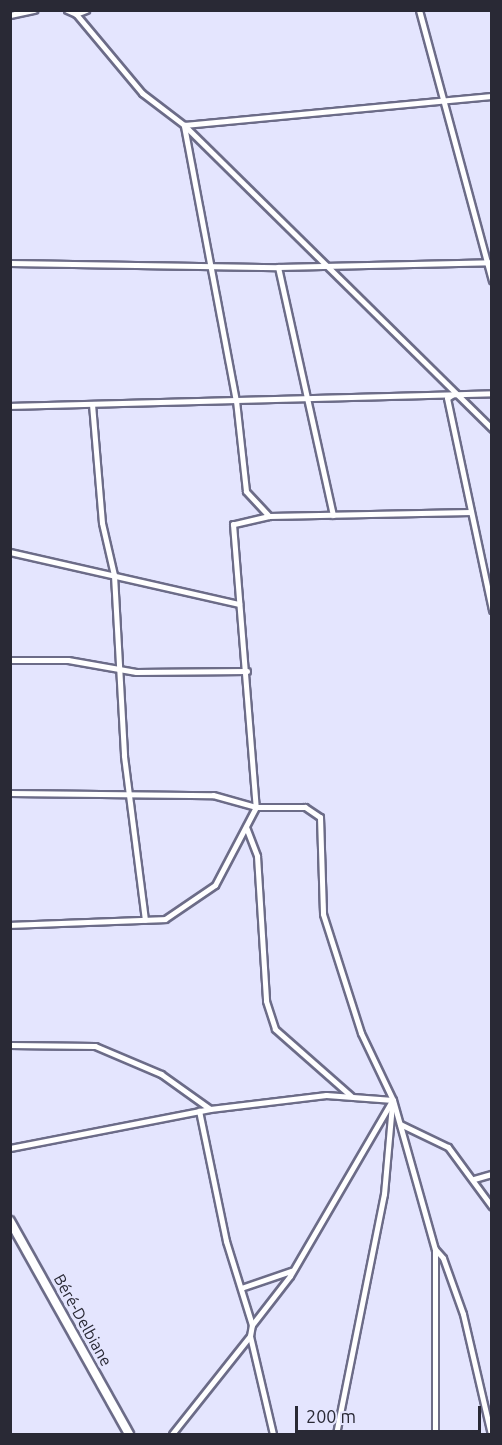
<!DOCTYPE html>
<meta charset="utf-8">
<style>
body{margin:0}
#map{position:relative;width:502px;height:1445px;overflow:hidden;background:#e4e5fe;font-family:Ubuntu,sans-serif}
div>[style]{position:absolute}
.roads{filter:drop-shadow(2px 0 #6c6c88) drop-shadow(-2px 0 #6c6c88) drop-shadow(0 2px #6c6c88) drop-shadow(0 -2px #6c6c88)}
.street>*{height:5px;margin:-2.5px;padding:0 2.5px;transform-origin:2.5px;border-radius:2.5px;background:#fff}
.secondary>*{height:8px;margin:-4px;padding:0 4px;transform-origin:4px;border-radius:4px;background:#fff}
span{translate:-50% -50%;white-space:nowrap;text-align:center;line-height:1.15;-webkit-text-stroke:6px #e4e5fe;paint-order:stroke}
.street-label{font-size:16px;color:#292935}
.frame{position:absolute;inset:0;border:12px solid #292935;pointer-events:none}
.scale{position:absolute;left:295px;top:1406px;width:186px;height:27px;box-sizing:border-box;border:3px solid #292935;border-top:0;padding-left:8px;font-size:18px;line-height:21px;white-space:nowrap;color:#292935;-webkit-text-stroke:4px #e4e5fe;paint-order:stroke}
</style>
<div id="map">
<div class="roads">
<div class="street">
<div style="left:67px;top:10px;width:10px;rotate:24deg"></div>
<div style="left:76px;top:14px;width:103px;rotate:50.1deg"></div>
<div style="left:142px;top:93px;width:53px;rotate:37.3deg"></div>
<div style="left:184px;top:125px;width:433px;rotate:44.6deg"></div>
<div style="left:419px;top:10px;width:280px;rotate:74.9deg"></div>
<div style="left:76px;top:14px;width:11px;rotate:-22deg"></div>
<div style="left:10px;top:15px;width:25px;rotate:-12deg"></div>
<div style="left:10px;top:263px;width:268px;rotate:0.9deg"></div>
<div style="left:278px;top:267px;width:214px;rotate:-1.3deg"></div>
<div style="left:278px;top:267px;width:254px;rotate:77.5deg"></div>
<div style="left:455px;top:393px;width:9px;rotate:148deg"></div>
<div style="left:447px;top:398px;width:217px;rotate:78deg"></div>
<div style="left:92px;top:404px;width:119px;rotate:85.2deg"></div>
<div style="left:102px;top:523px;width:53px;rotate:77deg"></div>
<div style="left:114px;top:575px;width:181px;rotate:86.8deg"></div>
<div style="left:124px;top:756px;width:165px;rotate:82.7deg"></div>
<div style="left:10px;top:406px;width:482px;rotate:-1.5deg"></div>
<div style="left:471px;top:512px;width:202px;rotate:178.9deg"></div>
<div style="left:269px;top:516px;width:37px;rotate:167deg"></div>
<div style="left:233px;top:524px;width:284px;rotate:85.4deg"></div>
<div style="left:256px;top:807px;width:49px"></div>
<div style="left:305px;top:807px;width:18px;rotate:34deg"></div>
<div style="left:320px;top:817px;width:97px;rotate:88.2deg"></div>
<div style="left:323px;top:914px;width:125px;rotate:72.3deg"></div>
<div style="left:361px;top:1033px;width:74px;rotate:64.5deg"></div>
<div style="left:393px;top:1100px;width:155px;rotate:74.3deg"></div>
<div style="left:435px;top:1249px;width:12px;rotate:48deg"></div>
<div style="left:443px;top:1258px;width:59px;rotate:70.3deg"></div>
<div style="left:463px;top:1314px;width:123px;rotate:76.9deg"></div>
<div style="left:269px;top:516px;width:34px;rotate:-133deg"></div>
<div style="left:246px;top:491px;width:91px;rotate:-96.3deg"></div>
<div style="left:236px;top:401px;width:281px;rotate:-100.7deg"></div>
<div style="left:184px;top:125px;width:309px;rotate:-5.4deg"></div>
<div style="left:10px;top:552px;width:235px;rotate:12.8deg"></div>
<div style="left:10px;top:660px;width:58px"></div>
<div style="left:68px;top:660px;width:69px;rotate:10deg"></div>
<div style="left:136px;top:672px;width:111px;rotate:-0.5deg"></div>
<div style="left:10px;top:793px;width:203px;rotate:0.6deg"></div>
<div style="left:213px;top:795px;width:45px;rotate:15.6deg"></div>
<div style="left:256px;top:807px;width:88px;rotate:117.7deg"></div>
<div style="left:215px;top:885px;width:60px;rotate:145.8deg"></div>
<div style="left:165px;top:919px;width:155px;rotate:177.8deg"></div>
<div style="left:246px;top:827px;width:31px;rotate:69deg"></div>
<div style="left:257px;top:856px;width:145px;rotate:86.4deg"></div>
<div style="left:266px;top:1001px;width:29px;rotate:72deg"></div>
<div style="left:275px;top:1029px;width:101px;rotate:41.4deg"></div>
<div style="left:10px;top:1045px;width:85px;rotate:0.7deg"></div>
<div style="left:95px;top:1046px;width:72px;rotate:23deg"></div>
<div style="left:161px;top:1074px;width:60px;rotate:35.5deg"></div>
<div style="left:400px;top:1124px;width:53px;rotate:25.6deg"></div>
<div style="left:448px;top:1147px;width:74px;rotate:53.7deg"></div>
<div style="left:10px;top:1148px;width:204px;rotate:-11deg"></div>
<div style="left:210px;top:1109px;width:117px;rotate:-6.9deg"></div>
<div style="left:326px;top:1095px;width:67px;rotate:4.3deg"></div>
<div style="left:474px;top:1179px;width:19px;rotate:-16deg"></div>
<div style="left:435px;top:1249px;width:185px;rotate:90deg"></div>
<div style="left:241px;top:1288px;width:53px;rotate:-18.8deg"></div>
<div style="left:252px;top:1325px;width:62px;rotate:-52.2deg"></div>
<div style="left:290px;top:1276px;width:203px;rotate:-59.8deg"></div>
<div style="left:250px;top:1336px;width:101px;rotate:76.8deg"></div>
<div style="left:172px;top:1434px;width:125px;rotate:-51.5deg"></div>
<div style="left:250px;top:1336px;width:11px;rotate:-80deg"></div>
<div style="left:252px;top:1325px;width:88px;rotate:-107.2deg"></div>
<div style="left:226px;top:1241px;width:133px;rotate:-101.7deg"></div>
<div style="left:336px;top:1434px;width:245px;rotate:-78.7deg"></div>
<div style="left:384px;top:1194px;width:90px;rotate:-84.9deg"></div>
</div>
<div class="secondary">
<div style="left:10px;top:1221px;width:244px;rotate:60.8deg"></div>
</div>
</div>
<div class="street-label">
<span style="left:83px;top:1320px;rotate:61deg">Béré-Delbiane</span>
</div>
<div class="frame"></div>
<div class="scale">200 m</div>
</div>
